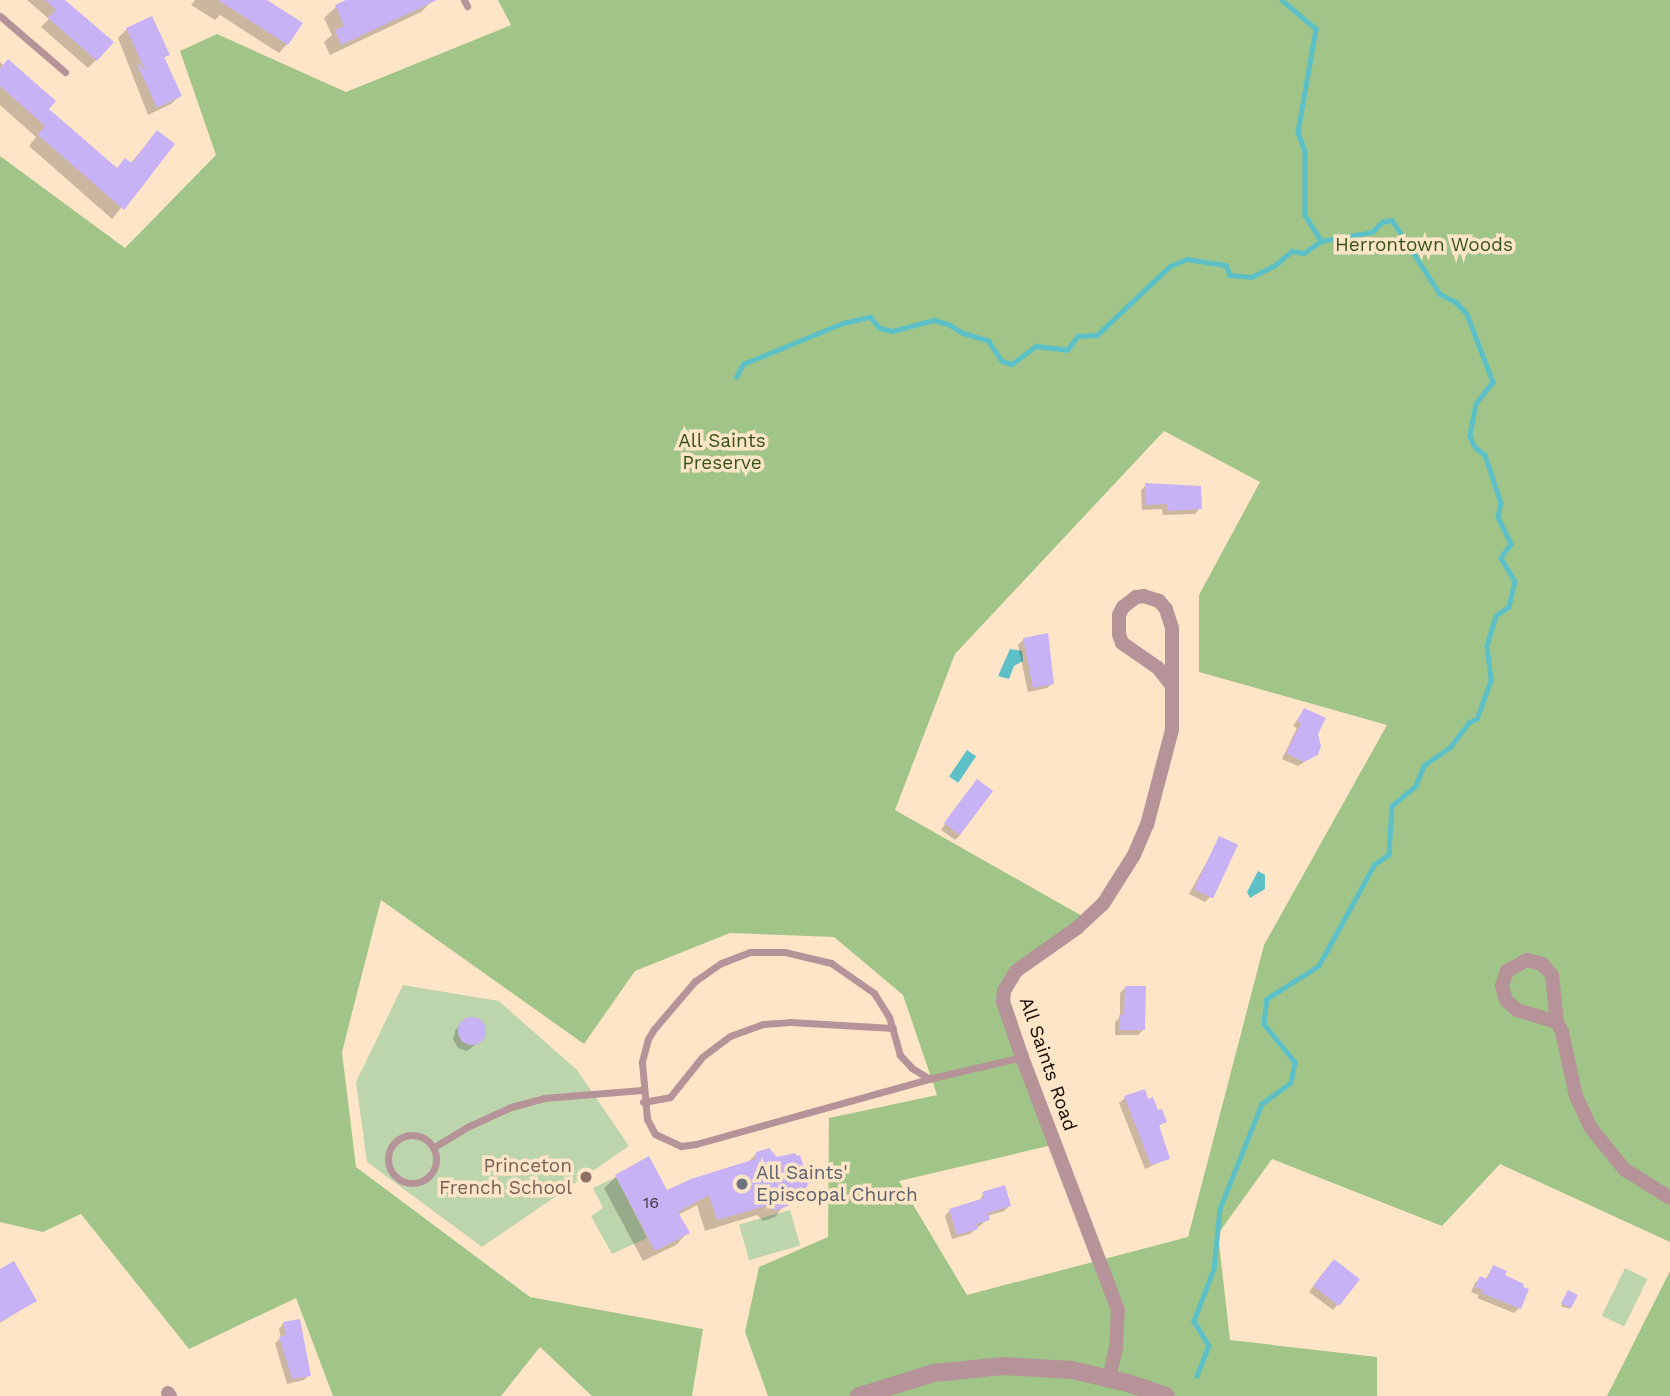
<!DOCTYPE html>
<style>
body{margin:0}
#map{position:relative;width:1670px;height:1396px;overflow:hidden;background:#fee5c8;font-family:"Work Sans",sans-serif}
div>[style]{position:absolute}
.green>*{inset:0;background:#bdd5ac;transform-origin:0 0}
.forest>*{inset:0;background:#a1c588}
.water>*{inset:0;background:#5dc0c7;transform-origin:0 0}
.shadow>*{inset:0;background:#0003}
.stream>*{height:4.5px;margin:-2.25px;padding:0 2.25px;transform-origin:2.25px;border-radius:2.25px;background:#5dc0c7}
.building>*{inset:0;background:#c6b2f4;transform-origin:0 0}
.round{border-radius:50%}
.service>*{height:7px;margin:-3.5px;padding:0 3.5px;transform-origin:3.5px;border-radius:3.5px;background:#b69399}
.service>.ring{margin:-3.5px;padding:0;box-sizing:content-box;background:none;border:7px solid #b69399;border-radius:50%}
.minor>*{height:14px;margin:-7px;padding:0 7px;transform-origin:7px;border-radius:7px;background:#b69399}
.tertiary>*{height:18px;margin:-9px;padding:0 9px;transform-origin:9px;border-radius:9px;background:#b69399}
.dots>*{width:19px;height:19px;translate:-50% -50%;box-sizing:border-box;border:4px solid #fee5c8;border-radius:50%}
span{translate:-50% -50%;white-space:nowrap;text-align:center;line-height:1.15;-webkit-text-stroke:7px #fee5c8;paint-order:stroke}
.number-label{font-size:16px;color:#423741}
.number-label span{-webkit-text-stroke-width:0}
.park-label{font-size:19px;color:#345415}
.street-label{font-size:19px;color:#160e05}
.education-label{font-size:19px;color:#785e54}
.right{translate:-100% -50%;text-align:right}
.worship-label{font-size:19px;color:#5b616d}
.left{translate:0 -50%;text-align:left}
</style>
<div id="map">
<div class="green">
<div style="clip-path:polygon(403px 985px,499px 1001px,577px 1070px,629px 1146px,482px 1247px,367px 1162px,356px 1082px)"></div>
<div style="clip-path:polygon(616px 1177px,647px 1238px,612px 1254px,591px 1216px,603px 1208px,593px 1188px)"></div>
<div style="left:790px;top:1210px;width:37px;height:53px;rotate:74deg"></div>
<div style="left:1625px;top:1268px;width:25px;height:53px;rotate:26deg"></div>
</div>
<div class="forest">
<div style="clip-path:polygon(evenodd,498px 0,1670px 0,1670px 1242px,1500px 1164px,1442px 1226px,1272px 1159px,1218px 1234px,1230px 1340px,1377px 1357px,1377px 1396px,768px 1396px,745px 1332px,759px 1267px,828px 1237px,829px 1118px,937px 1095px,903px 995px,834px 937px,730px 933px,635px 971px,584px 1044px,381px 900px,342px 1052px,356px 1167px,530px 1297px,703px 1329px,692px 1396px,592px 1396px,540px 1347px,501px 1396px,333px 1396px,296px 1298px,189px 1349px,81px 1214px,43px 1232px,0 1222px,0 156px,125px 248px,216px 155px,180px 51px,217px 34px,346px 92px,511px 25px,498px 0,1164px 431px,1260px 482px,1199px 595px,1199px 672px,1387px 725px,1264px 945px,1188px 1237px,967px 1295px,899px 1181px,1057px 1144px,1005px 984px,1091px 921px,895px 810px,955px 654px,1164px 431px)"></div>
<div style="clip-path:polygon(1670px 1271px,1670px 1396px,1607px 1396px)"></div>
</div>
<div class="water">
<div style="clip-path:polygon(1010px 649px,1022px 651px,1023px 661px,1014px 666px,1009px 679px,998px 676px)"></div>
<div style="left:967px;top:750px;width:11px;height:32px;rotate:34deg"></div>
<div style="clip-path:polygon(1258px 871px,1265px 875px,1265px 889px,1250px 898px,1247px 892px)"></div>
</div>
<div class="shadow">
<div style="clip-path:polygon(27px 0,63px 0,96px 60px,88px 68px,41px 27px,49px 19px)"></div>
<div style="clip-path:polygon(195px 0,264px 0,287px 44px,279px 53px,220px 15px,215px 20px,191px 5px)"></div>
<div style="clip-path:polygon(351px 0,432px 0,432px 1px,421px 12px,330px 55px,324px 42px,332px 35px,324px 18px,336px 7px)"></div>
<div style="clip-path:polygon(127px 29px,168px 54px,163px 59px,180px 96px,171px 104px,148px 115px,118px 38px)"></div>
<div style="clip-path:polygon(0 62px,47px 109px,116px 170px,130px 164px,157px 132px,173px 144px,112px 219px,29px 146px,36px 137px,0 105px)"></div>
<div style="clip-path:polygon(1146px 485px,1200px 508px,1195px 514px,1163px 515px,1162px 509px,1142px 510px,1141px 490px)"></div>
<div style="clip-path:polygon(1024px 639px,1053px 683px,1047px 688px,1028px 692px,1018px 645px)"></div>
<div style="clip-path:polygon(1304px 710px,1316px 734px,1316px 754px,1298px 766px,1282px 759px,1297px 728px,1293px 726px)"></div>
<div style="clip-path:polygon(972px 786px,960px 835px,955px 840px,941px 830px)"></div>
<div style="clip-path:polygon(1220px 838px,1210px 897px,1205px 902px,1189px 894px)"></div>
<div style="clip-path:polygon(1125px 988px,1143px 1030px,1138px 1035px,1115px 1035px,1115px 1022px,1120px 1017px,1120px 993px)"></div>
<div style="clip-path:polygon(471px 1018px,481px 1021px,485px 1030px,483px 1039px,467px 1051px,458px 1048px,453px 1039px,456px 1029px)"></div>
<div style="clip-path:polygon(1144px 1092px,1147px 1101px,1165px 1121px,1158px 1127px,1168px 1158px,1145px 1169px,1119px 1103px,1125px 1098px)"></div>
<div style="clip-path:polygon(757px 1153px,805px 1187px,787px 1201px,775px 1217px,763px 1221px,757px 1215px,705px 1231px,697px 1205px,678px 1215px,687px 1233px,676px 1245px,643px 1261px,604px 1188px,616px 1177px,666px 1192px,747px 1163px)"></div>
<div style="clip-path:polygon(983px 1194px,1009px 1206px,1004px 1211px,987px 1216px,988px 1219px,970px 1234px,952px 1239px,945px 1216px,950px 1210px,979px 1202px)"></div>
<div style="clip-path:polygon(1329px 1267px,1338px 1304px,1333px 1310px,1309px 1292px)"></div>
<div style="clip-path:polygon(1493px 1267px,1502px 1276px,1519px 1308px,1514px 1313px,1477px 1298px,1479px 1295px,1471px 1292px,1475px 1283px,1480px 1278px,1485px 1280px)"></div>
<div style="clip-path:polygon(0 1271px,35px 1301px,0 1323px)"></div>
<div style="clip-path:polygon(1568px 1292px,1571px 1307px,1569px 1309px,1561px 1306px)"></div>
<div style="clip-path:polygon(284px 1323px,309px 1375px,304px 1380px,287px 1384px,275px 1343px,281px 1338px,279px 1329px)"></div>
</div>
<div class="stream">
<div style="left:1282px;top:0;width:45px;rotate:40.5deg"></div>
<div style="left:1316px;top:29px;width:105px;rotate:99.9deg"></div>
<div style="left:1298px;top:132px;width:20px;rotate:70deg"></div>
<div style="left:1305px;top:151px;width:64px;rotate:90deg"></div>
<div style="left:1305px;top:215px;width:31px;rotate:58deg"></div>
<div style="left:736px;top:377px;width:15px;rotate:-62deg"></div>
<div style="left:743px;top:364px;width:108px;rotate:-22.3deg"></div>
<div style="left:843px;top:323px;width:28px;rotate:-13deg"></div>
<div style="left:870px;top:317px;width:15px;rotate:48deg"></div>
<div style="left:880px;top:328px;width:12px;rotate:14deg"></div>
<div style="left:892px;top:331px;width:43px;rotate:-14.7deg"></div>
<div style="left:934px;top:320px;width:15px;rotate:16deg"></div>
<div style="left:948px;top:324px;width:17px;rotate:31deg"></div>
<div style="left:963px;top:333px;width:26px;rotate:16deg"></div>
<div style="left:988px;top:340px;width:25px;rotate:56deg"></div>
<div style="left:1002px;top:361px;width:10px;rotate:17deg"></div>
<div style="left:1012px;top:364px;width:30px;rotate:-37deg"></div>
<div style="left:1036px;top:346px;width:31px;rotate:7deg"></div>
<div style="left:1067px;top:350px;width:18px;rotate:-52deg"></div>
<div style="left:1078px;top:336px;width:19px;rotate:-3deg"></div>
<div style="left:1097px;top:335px;width:100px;rotate:-43.4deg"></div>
<div style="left:1170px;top:266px;width:18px;rotate:-22deg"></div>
<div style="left:1187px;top:259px;width:39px;rotate:9deg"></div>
<div style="left:1226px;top:265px;width:11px;rotate:68deg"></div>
<div style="left:1230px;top:275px;width:21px;rotate:5deg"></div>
<div style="left:1251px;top:277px;width:25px;rotate:-26deg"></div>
<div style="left:1274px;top:266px;width:23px;rotate:-40deg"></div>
<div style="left:1292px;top:251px;width:12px;rotate:9deg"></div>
<div style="left:1304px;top:253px;width:21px;rotate:-35deg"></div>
<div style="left:1321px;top:241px;width:52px;rotate:-10deg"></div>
<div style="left:1372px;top:232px;width:14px;rotate:-45deg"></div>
<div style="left:1382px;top:222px;width:10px;rotate:-11deg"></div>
<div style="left:1392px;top:220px;width:88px;rotate:57deg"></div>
<div style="left:1440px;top:294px;width:18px;rotate:27deg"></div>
<div style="left:1456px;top:302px;width:16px;rotate:47deg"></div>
<div style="left:1467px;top:314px;width:73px;rotate:69.1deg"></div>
<div style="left:1493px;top:382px;width:28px;rotate:128deg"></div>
<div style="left:1476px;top:404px;width:33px;rotate:101deg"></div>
<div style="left:1470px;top:436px;width:12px;rotate:66deg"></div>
<div style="left:1475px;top:447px;width:13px;rotate:39deg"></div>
<div style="left:1485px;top:455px;width:51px;rotate:71.6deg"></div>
<div style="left:1501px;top:503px;width:14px;rotate:102deg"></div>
<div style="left:1498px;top:517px;width:30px;rotate:64deg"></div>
<div style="left:1511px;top:544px;width:17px;rotate:126deg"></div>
<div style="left:1501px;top:558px;width:27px;rotate:59deg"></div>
<div style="left:1515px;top:581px;width:27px;rotate:103deg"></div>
<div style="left:1509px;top:607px;width:16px;rotate:145deg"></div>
<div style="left:1496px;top:616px;width:31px;rotate:107deg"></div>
<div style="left:1487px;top:646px;width:35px;rotate:83deg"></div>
<div style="left:1491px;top:681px;width:40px;rotate:110.2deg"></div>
<div style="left:1477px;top:719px;width:9px;rotate:153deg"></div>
<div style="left:1469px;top:723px;width:30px;rotate:127deg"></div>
<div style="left:1451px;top:747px;width:33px;rotate:145deg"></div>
<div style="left:1424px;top:766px;width:22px;rotate:112deg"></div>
<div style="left:1416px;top:786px;width:31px;rotate:140deg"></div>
<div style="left:1392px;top:806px;width:49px;rotate:93.5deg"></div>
<div style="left:1389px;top:855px;width:17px;rotate:147deg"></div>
<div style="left:1375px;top:864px;width:116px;rotate:118.8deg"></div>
<div style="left:1319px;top:966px;width:62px;rotate:147.6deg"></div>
<div style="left:1267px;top:999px;width:25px;rotate:97deg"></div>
<div style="left:1264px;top:1024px;width:49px;rotate:50.8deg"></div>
<div style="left:1295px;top:1062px;width:21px;rotate:101deg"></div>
<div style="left:1291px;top:1083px;width:36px;rotate:144deg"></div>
<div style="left:1262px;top:1104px;width:113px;rotate:111.8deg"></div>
<div style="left:1220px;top:1209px;width:60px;rotate:95.7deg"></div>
<div style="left:1214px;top:1269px;width:56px;rotate:111deg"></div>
<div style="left:1194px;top:1321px;width:29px;rotate:59deg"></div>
<div style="left:1209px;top:1346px;width:32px;rotate:112deg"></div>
</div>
<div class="building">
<div style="clip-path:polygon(45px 0,65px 0,114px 42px,97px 61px,48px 18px,56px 10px)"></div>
<div style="clip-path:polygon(218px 0,267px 0,303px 23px,288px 45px)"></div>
<div style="clip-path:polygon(346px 0,437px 0,341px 45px,335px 30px,344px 26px,335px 5px)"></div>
<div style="clip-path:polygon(152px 16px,170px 55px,164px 57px,182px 96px,157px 108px,136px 62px,145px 70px,126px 28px)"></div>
<div style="clip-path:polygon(8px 59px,56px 101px,49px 109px,117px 168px,125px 158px,132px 163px,157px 130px,175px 144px,124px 210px,38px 135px,45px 126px,0 86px,0 69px)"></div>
<div style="clip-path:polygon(1145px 483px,1201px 486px,1202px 509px,1167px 511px,1167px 504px,1146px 505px)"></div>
<div style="clip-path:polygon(1048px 633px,1054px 684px,1033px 688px,1023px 638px)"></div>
<div style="clip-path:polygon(1304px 708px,1326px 718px,1318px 734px,1321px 746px,1318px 755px,1304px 762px,1286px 753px,1301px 723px,1297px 721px)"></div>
<div style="left:977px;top:779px;width:20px;height:55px;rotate:37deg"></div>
<div style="left:1219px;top:836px;width:21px;height:59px;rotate:25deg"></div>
<div style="clip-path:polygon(1125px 986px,1146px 986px,1145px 1030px,1119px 1030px,1119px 1015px,1124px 1015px)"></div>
<div class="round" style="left:458px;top:1017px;width:28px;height:28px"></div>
<div style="clip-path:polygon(1145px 1089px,1148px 1099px,1153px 1097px,1158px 1110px,1162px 1109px,1167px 1122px,1159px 1125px,1170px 1159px,1151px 1165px,1124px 1096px)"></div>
<div style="clip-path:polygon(769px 1148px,777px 1157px,795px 1153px,797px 1156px,800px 1155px,809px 1183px,806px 1188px,790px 1193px,788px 1206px,775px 1211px,769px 1205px,717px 1220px,709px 1195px,678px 1212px,690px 1233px,655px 1251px,615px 1175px,649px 1156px,667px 1190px,691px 1179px,755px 1159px,756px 1152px)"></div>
<div style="clip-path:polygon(1005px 1185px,1011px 1206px,988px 1213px,990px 1220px,976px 1224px,978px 1229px,957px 1235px,949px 1209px,984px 1198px,982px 1192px)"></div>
<div style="left:1334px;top:1259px;width:33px;height:34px;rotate:38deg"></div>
<div style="clip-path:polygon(14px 1261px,37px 1301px,0 1322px,0 1269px)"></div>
<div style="clip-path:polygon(1493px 1265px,1507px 1271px,1505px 1275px,1524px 1284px,1523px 1287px,1529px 1289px,1521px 1309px,1481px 1293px,1483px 1290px,1475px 1287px,1480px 1276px,1487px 1279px)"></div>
<div style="left:1568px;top:1290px;width:11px;height:15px;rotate:27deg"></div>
<div style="clip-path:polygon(300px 1319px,311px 1376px,292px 1379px,279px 1337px,286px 1335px,283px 1322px)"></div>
</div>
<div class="service">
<div style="left:464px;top:0;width:7px;rotate:63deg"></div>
<div style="left:0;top:16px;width:86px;rotate:40.7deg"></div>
<div style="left:930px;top:1079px;width:21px;rotate:-149deg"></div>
<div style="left:912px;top:1068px;width:18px;rotate:-133deg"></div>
<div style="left:900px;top:1055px;width:40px;rotate:-106deg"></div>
<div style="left:889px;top:1017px;width:28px;rotate:-122deg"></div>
<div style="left:874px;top:993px;width:52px;rotate:-145.1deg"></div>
<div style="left:831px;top:963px;width:47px;rotate:-166.6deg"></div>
<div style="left:785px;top:952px;width:35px;rotate:180deg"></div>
<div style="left:750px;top:952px;width:31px;rotate:159deg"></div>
<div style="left:721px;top:963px;width:32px;rotate:145deg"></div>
<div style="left:695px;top:981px;width:63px;rotate:130.5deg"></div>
<div style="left:654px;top:1029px;width:12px;rotate:121deg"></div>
<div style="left:648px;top:1039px;width:24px;rotate:105deg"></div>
<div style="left:642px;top:1062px;width:57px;rotate:85deg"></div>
<div style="left:647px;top:1119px;width:17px;rotate:62deg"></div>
<div style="left:655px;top:1134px;width:29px;rotate:25deg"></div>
<div style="left:681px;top:1146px;width:15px;rotate:-8deg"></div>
<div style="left:696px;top:1144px;width:245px;rotate:-15.6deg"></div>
<div style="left:932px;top:1078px;width:92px;rotate:-13.1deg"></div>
<div style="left:643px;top:1102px;width:27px;rotate:-10deg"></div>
<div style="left:670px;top:1097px;width:51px;rotate:-51.3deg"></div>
<div style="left:702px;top:1057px;width:35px;rotate:-37deg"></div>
<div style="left:730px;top:1036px;width:35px;rotate:-20deg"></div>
<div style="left:763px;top:1024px;width:27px;rotate:-4deg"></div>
<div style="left:790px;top:1022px;width:103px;rotate:3.3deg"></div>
<div class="ring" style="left:388px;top:1135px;width:41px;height:41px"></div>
<div style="left:434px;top:1147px;width:39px;rotate:-31deg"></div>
<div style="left:467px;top:1127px;width:48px;rotate:-24.4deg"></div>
<div style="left:511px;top:1107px;width:34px;rotate:-15deg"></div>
<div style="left:544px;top:1098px;width:98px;rotate:-4.7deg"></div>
</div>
<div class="minor">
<div style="left:1527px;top:960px;width:16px;rotate:15deg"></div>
<div style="left:1542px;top:964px;width:15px;rotate:48deg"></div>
<div style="left:1552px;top:975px;width:47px;rotate:83.9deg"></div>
<div style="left:1557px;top:1022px;width:42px;rotate:-163.3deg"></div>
<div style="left:1517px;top:1010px;width:15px;rotate:-138deg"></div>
<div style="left:1506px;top:1000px;width:15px;rotate:-106deg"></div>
<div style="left:1502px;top:986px;width:16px;rotate:-72deg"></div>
<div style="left:1507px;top:971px;width:23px;rotate:-29deg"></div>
<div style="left:1557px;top:1022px;width:11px;rotate:63deg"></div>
<div style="left:1562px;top:1032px;width:66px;rotate:77.7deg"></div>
<div style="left:1576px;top:1096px;width:35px;rotate:65deg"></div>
<div style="left:1591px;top:1128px;width:53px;rotate:51.2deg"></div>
<div style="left:1624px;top:1169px;width:54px;rotate:32.2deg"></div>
<div style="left:1109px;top:1378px;width:32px;rotate:-77deg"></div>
<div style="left:1116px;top:1347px;width:37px;rotate:-87deg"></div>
<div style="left:1118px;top:1310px;width:271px;rotate:-110.8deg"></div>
<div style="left:1022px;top:1057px;width:58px;rotate:-109.1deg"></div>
<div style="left:1003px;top:1002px;width:11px;rotate:-85deg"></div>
<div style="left:1004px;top:991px;width:23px;rotate:-59deg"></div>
<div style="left:1016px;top:971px;width:75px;rotate:-35.2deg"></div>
<div style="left:1077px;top:928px;width:35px;rotate:-43deg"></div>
<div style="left:1103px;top:904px;width:58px;rotate:-57.7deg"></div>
<div style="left:1134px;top:855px;width:33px;rotate:-67deg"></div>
<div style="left:1147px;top:825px;width:98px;rotate:-75.3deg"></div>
<div style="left:1172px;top:730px;width:102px;rotate:-90deg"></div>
<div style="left:1172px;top:628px;width:20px;rotate:-108deg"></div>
<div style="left:1166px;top:609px;width:11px;rotate:-131deg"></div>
<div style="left:1159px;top:601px;width:16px;rotate:-162deg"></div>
<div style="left:1144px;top:596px;width:8px;rotate:173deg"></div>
<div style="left:1136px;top:597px;width:16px;rotate:142deg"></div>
<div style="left:1123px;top:607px;width:9px;rotate:117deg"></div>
<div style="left:1119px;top:615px;width:19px;rotate:90deg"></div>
<div style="left:1119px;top:634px;width:9px;rotate:72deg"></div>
<div style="left:1122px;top:643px;width:44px;rotate:34.8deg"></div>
<div style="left:1158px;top:668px;width:23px;rotate:52deg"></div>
<div style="left:168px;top:1393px;width:4px;rotate:56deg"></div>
</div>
<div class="tertiary">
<div style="left:859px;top:1396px;width:78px;rotate:-17deg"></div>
<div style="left:934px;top:1373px;width:69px;rotate:-5.8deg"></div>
<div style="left:1003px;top:1366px;width:69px;rotate:3.3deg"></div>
<div style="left:1072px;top:1370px;width:57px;rotate:13.1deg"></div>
<div style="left:1128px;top:1383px;width:40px;rotate:18.9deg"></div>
</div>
<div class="dots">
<div style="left:586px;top:1177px;background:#8d6e63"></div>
<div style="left:742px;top:1184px;background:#6b7280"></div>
</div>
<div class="number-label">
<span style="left:651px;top:1203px">16</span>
</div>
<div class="park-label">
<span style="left:1424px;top:245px">Herrontown Woods</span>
<span style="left:722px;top:452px">All Saints<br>Preserve</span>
</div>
<div class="street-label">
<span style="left:1048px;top:1064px;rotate:71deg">All Saints Road</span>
</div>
<div class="education-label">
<span class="right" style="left:572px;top:1177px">Princeton<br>French School</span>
</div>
<div class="worship-label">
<span class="left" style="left:756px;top:1184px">All Saints'<br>Episcopal Church</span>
</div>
</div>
